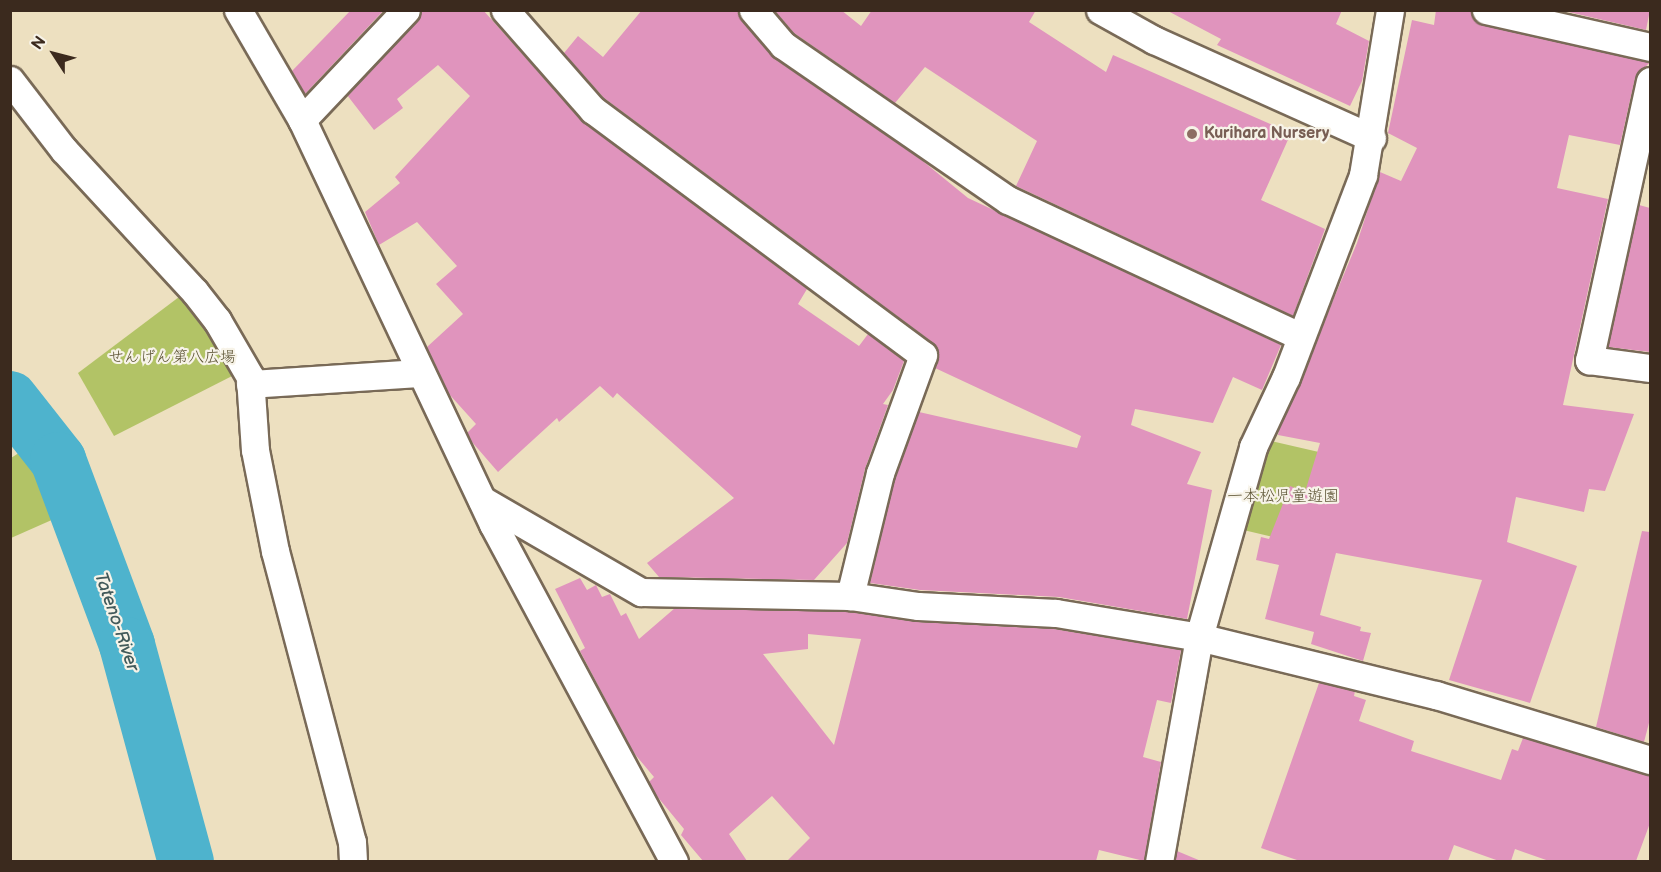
<!DOCTYPE html>
<meta charset="utf-8">
<style>
body{margin:0}
#map{position:relative;width:1661px;height:872px;overflow:hidden;background:#ede0c0;font-family:"Balsamiq Sans","Klee One",sans-serif}
div>[style]{position:absolute}
.green>*{inset:0;background:#b2c366;transform-origin:0 0}
.river>*{height:56px;margin:-28px;padding:0 28px;transform-origin:28px;border-radius:28px;background:#4eb3cd}
.building>*{inset:0;background:#e094bd}
.roads{filter:drop-shadow(2px 0 #796a57) drop-shadow(-2px 0 #796a57) drop-shadow(0 2px #796a57) drop-shadow(0 -2px #796a57)}
.street>*{height:27px;margin:-13.5px;padding:0 13.5px;transform-origin:13.5px;border-radius:13.5px;background:#fff}
.dots>*{width:16px;height:16px;translate:-50% -50%;box-sizing:border-box;border:3px solid #f7f3e8;border-radius:50%}
span{translate:-50% -50%;white-space:nowrap;text-align:center;line-height:1.15;-webkit-text-stroke:4.5px #f7f3e8;paint-order:stroke}
.education-label{font-size:16px;color:#785e54;font-weight:700}
.left{translate:0 -50%;text-align:left}
.park-label{font-size:16px;color:#595030}
.water-label{font-size:18px;color:#425a5b;font-style:italic}
.frame{position:absolute;inset:0;border:12px solid #3b2a1e;pointer-events:none}
.north{position:absolute;left:24px;top:24px;width:60px;height:60px;-webkit-text-stroke:4px #f7f3e8;paint-order:stroke;rotate:306deg;font-size:16px;font-weight:700;line-height:24px;text-align:center;color:#3b2a1e}
.north::after{content:'';display:block;margin:auto;width:21px;height:27px;background:#3b2a1e;clip-path:polygon(50% 0,100% 100%,50% 72%,0 100%)}
</style>
<div id="map">
<div class="green">
<div style="clip-path:polygon(179px 297px,238px 373px,114px 436px,78px 373px)"></div>
<div style="left:1258px;top:438px;width:78px;height:93px;rotate:13deg"></div>
<div style="clip-path:polygon(28px 447px,63px 515px,11px 538px,11px 458px)"></div>
</div>
<div class="river">
<div style="left:10px;top:399px;width:78px;rotate:51.8deg"></div>
<div style="left:58px;top:460px;width:197px;rotate:69.5deg"></div>
<div style="left:127px;top:645px;width:225px;rotate:74.8deg"></div>
</div>
<div class="building">
<div style="clip-path:polygon(351px 10px,384px 10px,305px 94px,292px 71px)"></div>
<div style="clip-path:polygon(421px 10px,483px 10px,583px 122px,807px 289px,798px 304px,859px 346px,868px 334px,904px 361px,893px 390px,883px 404px,888px 405px,865px 469px,847px 543px,814px 580px,659px 577px,647px 563px,734px 498px,617px 393px,613px 398px,600px 386px,559px 422px,557px 418px,498px 472px,472px 442px,467px 433px,476px 424px,449px 394px,427px 347px,463px 314px,436px 284px,457px 266px,417px 222px,379px 245px,365px 212px,400px 183px,395px 177px,470px 96px,438px 65px,397px 99px,403px 108px,374px 130px,347px 95px,417px 21px)"></div>
<div style="clip-path:polygon(642px 10px,738px 10px,741px 20px,774px 58px,919px 158px,968px 198px,1281px 345px,1262px 390px,1233px 377px,1213px 423px,1135px 409px,1131px 425px,1201px 452px,1187px 484px,1212px 490px,1187px 619px,1059px 597px,920px 590px,870px 583px,895px 478px,919px 412px,1077px 448px,1081px 436px,935px 368px,938px 351px,932px 342px,604px 98px,564px 53px,578px 36px,603px 57px)"></div>
<div style="clip-path:polygon(774px 10px,841px 10px,861px 26px,872px 10px,1036px 10px,1029px 22px,1106px 72px,1113px 55px,1291px 133px,1261px 200px,1325px 229px,1293px 316px,1016px 186px,1037px 141px,925px 67px,895px 103px,794px 33px)"></div>
<div style="clip-path:polygon(1166px 10px,1342px 10px,1336px 24px,1369px 41px,1362px 81px,1350px 106px,1217px 45px,1221px 39px)"></div>
<div style="clip-path:polygon(1436px 10px,1471px 10px,1475px 21px,1483px 25px,1650px 62px,1635px 78px,1620px 145px,1569px 135px,1557px 188px,1608px 199px,1563px 405px,1634px 414px,1605px 491px,1589px 489px,1584px 512px,1516px 497px,1507px 542px,1577px 566px,1530px 703px,1449px 680px,1482px 580px,1336px 553px,1320px 615px,1361px 627px,1360px 631px,1371px 633px,1363px 661px,1311px 644px,1314px 632px,1265px 619px,1279px 565px,1256px 560px,1261px 537px,1269px 539px,1290px 486px,1305px 492px,1320px 443px,1278px 435px,1279px 430px,1357px 243px,1380px 172px,1401px 181px,1417px 148px,1388px 133px,1412px 20px,1434px 25px)"></div>
<div style="clip-path:polygon(1560px 10px,1650px 10px,1646px 30px)"></div>
<div style="clip-path:polygon(1639px 205px,1650px 208px,1650px 352px,1608px 347px)"></div>
<div style="clip-path:polygon(1642px 531px,1650px 532px,1650px 719px,1644px 742px,1596px 727px)"></div>
<div style="clip-path:polygon(evenodd,580px 578px,587px 590px,596px 585px,602px 597px,610px 594px,621px 616px,626px 613px,639px 639px,675px 608px,849px 612px,917px 622px,1054px 629px,1181px 650px,1171px 703px,1157px 700px,1143px 757px,1161px 762px,1144px 861px,1099px 850px,1096px 861px,787px 861px,810px 838px,772px 796px,729px 834px,747px 861px,703px 861px,681px 835px,684px 829px,656px 795px,649px 782px,654px 777px,633px 752px,580px 651px,585px 648px,555px 589px,580px 578px,808px 634px,861px 639px,834px 745px,763px 654px,808px 649px,808px 634px)"></div>
<div style="clip-path:polygon(1319px 683px,1355px 691px,1354px 696px,1366px 700px,1359px 721px,1414px 741px,1411px 751px,1501px 780px,1512px 749px,1518px 751px,1523px 738px,1650px 775px,1650px 823px,1636px 861px,1549px 861px,1515px 849px,1511px 861px,1499px 861px,1454px 845px,1448px 861px,1300px 861px,1261px 848px)"></div>
<div style="clip-path:polygon(1177px 851px,1201px 861px,1175px 861px)"></div>
</div>
<div class="roads">
<div class="street">
<div style="left:238px;top:10px;width:127px;rotate:59.8deg"></div>
<div style="left:302px;top:120px;width:447px;rotate:64.7deg"></div>
<div style="left:493px;top:524px;width:383px;rotate:61.8deg"></div>
<div style="left:505px;top:10px;width:133px;rotate:48.7deg"></div>
<div style="left:593px;top:110px;width:411px;rotate:36.6deg"></div>
<div style="left:923px;top:355px;width:126px;rotate:110deg"></div>
<div style="left:880px;top:473px;width:127px;rotate:103.7deg"></div>
<div style="left:753px;top:10px;width:46px;rotate:49.4deg"></div>
<div style="left:783px;top:45px;width:273px;rotate:34.6deg"></div>
<div style="left:1008px;top:200px;width:321px;rotate:25deg"></div>
<div style="left:1100px;top:10px;width:62px;rotate:29.1deg"></div>
<div style="left:1154px;top:40px;width:239px;rotate:24.2deg"></div>
<div style="left:1486px;top:10px;width:168px;rotate:12.7deg"></div>
<div style="left:10px;top:80px;width:88px;rotate:52.4deg"></div>
<div style="left:64px;top:150px;width:193px;rotate:47.3deg"></div>
<div style="left:195px;top:292px;width:36px;rotate:52deg"></div>
<div style="left:217px;top:320px;width:66px;rotate:59.9deg"></div>
<div style="left:250px;top:377px;width:73px;rotate:86.1deg"></div>
<div style="left:255px;top:450px;width:103px;rotate:78.8deg"></div>
<div style="left:275px;top:551px;width:301px;rotate:75.2deg"></div>
<div style="left:352px;top:842px;width:20px;rotate:87deg"></div>
<div style="left:1650px;top:81px;width:286px;rotate:102.3deg"></div>
<div style="left:1589px;top:360px;width:62px;rotate:7.5deg"></div>
<div style="left:302px;top:120px;width:151px;rotate:-46.6deg"></div>
<div style="left:250px;top:384px;width:171px;rotate:-3.7deg"></div>
<div style="left:482px;top:500px;width:184px;rotate:30.1deg"></div>
<div style="left:641px;top:592px;width:209px;rotate:1.1deg"></div>
<div style="left:850px;top:596px;width:69px;rotate:8.4deg"></div>
<div style="left:918px;top:606px;width:138px;rotate:2.9deg"></div>
<div style="left:1056px;top:613px;width:145px;rotate:9.5deg"></div>
<div style="left:1199px;top:637px;width:244px;rotate:13.8deg"></div>
<div style="left:1436px;top:695px;width:224px;rotate:16.9deg"></div>
<div style="left:1159px;top:862px;width:229px;rotate:-79.9deg"></div>
<div style="left:1199px;top:637px;width:198px;rotate:-74.1deg"></div>
<div style="left:1253px;top:447px;width:77px;rotate:-64.8deg"></div>
<div style="left:1286px;top:377px;width:216px;rotate:-69.1deg"></div>
<div style="left:1363px;top:175px;width:167px;rotate:-80.7deg"></div>
</div>
</div>
<div class="dots">
<div style="left:1192px;top:134px;background:#8d6e63"></div>
</div>
<div class="education-label">
<span class="left" style="left:1204px;top:134px">Kurihara Nursery</span>
</div>
<div class="park-label">
<span style="left:172px;top:358px">せんげん第八広場</span>
<span style="left:1283px;top:497px">一本松児童遊園</span>
</div>
<div class="water-label">
<span style="left:116px;top:622px;rotate:71deg">Tateno-River</span>
</div>
<div class="frame"></div>
<div class="north">N</div>
</div>
